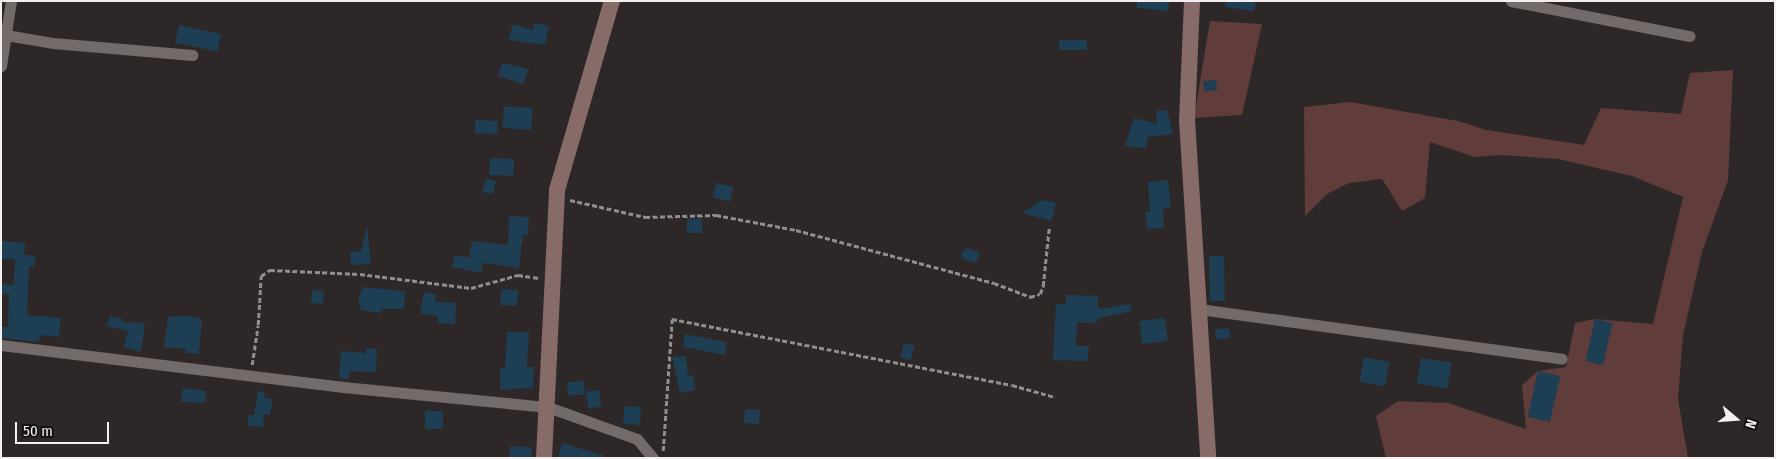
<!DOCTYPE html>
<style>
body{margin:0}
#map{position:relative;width:1776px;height:459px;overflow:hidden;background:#2d2827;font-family:"Fira Sans Condensed",sans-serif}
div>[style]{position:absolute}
.green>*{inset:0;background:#603d3a}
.building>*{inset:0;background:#1e3e53;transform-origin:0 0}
.path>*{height:2.5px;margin-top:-1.25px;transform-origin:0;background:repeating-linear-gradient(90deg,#938e8e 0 5px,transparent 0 7.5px)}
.street>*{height:11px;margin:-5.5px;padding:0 5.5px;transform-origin:5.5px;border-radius:5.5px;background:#726b6a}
.secondary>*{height:16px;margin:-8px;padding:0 8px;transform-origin:8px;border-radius:8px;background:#866b69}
span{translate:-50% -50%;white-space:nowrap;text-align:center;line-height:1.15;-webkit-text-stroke:4px #141111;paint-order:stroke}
.frame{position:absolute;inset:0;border:2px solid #f4f0f0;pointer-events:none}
.north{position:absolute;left:1711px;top:394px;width:50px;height:50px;-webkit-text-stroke:4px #141111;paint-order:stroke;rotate:108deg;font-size:14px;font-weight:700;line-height:20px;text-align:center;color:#f4f0f0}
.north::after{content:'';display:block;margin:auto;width:18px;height:22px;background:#f4f0f0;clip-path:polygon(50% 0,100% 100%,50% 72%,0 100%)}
.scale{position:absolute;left:15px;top:422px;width:94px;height:22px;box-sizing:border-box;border:2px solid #f4f0f0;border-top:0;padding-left:6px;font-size:15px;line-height:18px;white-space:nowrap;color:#f4f0f0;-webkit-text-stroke:4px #141111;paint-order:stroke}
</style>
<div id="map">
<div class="green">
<div style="clip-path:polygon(1210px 21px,1262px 24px,1242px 115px,1194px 118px)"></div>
<div style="clip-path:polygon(1733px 70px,1728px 180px,1702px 252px,1683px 335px,1678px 399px,1688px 458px,1386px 458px,1376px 416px,1398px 401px,1448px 403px,1526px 429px,1522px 385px,1538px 371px,1566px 367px,1575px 323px,1595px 319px,1653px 324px,1683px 197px,1632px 176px,1558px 159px,1502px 155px,1475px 157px,1430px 142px,1425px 198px,1402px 211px,1382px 179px,1349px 183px,1327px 194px,1305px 216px,1304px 107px,1350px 102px,1458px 121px,1486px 130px,1584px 145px,1601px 108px,1681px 114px,1690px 73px)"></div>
</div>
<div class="building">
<div style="clip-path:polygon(1137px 1px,1169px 1px,1168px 11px,1137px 8px)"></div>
<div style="clip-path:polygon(1226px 1px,1256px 1px,1254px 11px,1225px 7px)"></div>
<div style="clip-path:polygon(534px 23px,549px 26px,545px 45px,508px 40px,513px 24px,533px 30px)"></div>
<div style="left:179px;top:25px;width:43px;height:18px;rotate:12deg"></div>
<div style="left:1087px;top:40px;width:10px;height:28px;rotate:90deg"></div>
<div style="clip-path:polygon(502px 63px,529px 69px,523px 84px,498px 76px)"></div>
<div style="left:1216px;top:80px;width:10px;height:13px;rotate:84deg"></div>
<div style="left:504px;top:106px;width:29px;height:22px;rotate:4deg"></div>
<div style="clip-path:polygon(1167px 110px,1173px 134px,1148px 137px,1146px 148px,1125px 146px,1134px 118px,1157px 124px,1156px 111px)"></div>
<div style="left:475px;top:120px;width:23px;height:13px;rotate:2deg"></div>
<div style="left:490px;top:158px;width:24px;height:17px;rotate:2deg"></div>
<div style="clip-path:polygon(486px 178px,496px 181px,493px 194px,482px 192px)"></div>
<div style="clip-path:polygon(1168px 180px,1171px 207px,1163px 208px,1164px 228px,1147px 229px,1145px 212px,1150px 212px,1148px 182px)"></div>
<div style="left:716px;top:183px;width:18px;height:15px;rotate:13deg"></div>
<div style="clip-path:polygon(1042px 200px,1056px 203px,1051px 221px,1022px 213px)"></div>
<div style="clip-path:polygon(509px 216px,529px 217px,528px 235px,523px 235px,519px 268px,483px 263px,481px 273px,452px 267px,455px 255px,469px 258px,472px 241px,508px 245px)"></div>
<div style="left:687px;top:219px;width:15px;height:14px"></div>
<div style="clip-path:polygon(367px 225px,371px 264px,351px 265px,350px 252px,361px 251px)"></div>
<div style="clip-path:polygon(1px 241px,25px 243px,24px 254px,36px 257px,34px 267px,29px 266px,27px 315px,61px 318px,59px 337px,40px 335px,39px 342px,1px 338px,1px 327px,8px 327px,9px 294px,1px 294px,1px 284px,14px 285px,15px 259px,1px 259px)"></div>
<div style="clip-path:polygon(966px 248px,980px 252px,976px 263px,963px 259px,961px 254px)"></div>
<div style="left:1224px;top:256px;width:45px;height:15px;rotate:89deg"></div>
<div style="clip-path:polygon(363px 287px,405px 291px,404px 309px,381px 309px,381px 313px,361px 310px,358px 300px)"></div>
<div style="left:501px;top:289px;width:17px;height:16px;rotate:3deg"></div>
<div style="left:312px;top:290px;width:12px;height:13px;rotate:5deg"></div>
<div style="clip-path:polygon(424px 292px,436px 294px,435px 302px,456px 303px,455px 324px,437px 323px,438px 316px,420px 313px)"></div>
<div style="clip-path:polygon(1066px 295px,1098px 296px,1098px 309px,1130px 304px,1132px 311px,1097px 319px,1097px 323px,1077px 322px,1076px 346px,1089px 346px,1088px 361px,1053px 360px,1056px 304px,1066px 304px)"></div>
<div style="clip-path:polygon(110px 316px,123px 319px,122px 322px,145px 323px,141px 352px,124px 347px,128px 331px,106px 326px)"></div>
<div style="clip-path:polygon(188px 316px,202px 319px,199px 354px,185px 353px,186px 349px,164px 347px,168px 317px)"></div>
<div style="left:1165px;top:318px;width:23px;height:26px;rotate:83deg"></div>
<div style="left:1595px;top:319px;width:18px;height:43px;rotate:13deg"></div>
<div style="left:1229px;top:328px;width:10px;height:14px;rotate:84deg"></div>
<div style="clip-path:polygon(507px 332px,529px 332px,527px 367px,534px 367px,533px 388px,500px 390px,500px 368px,505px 368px)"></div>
<div style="left:685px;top:334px;width:43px;height:13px;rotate:11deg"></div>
<div style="left:904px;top:343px;width:11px;height:15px;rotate:15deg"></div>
<div style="clip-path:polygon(366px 348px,377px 349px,376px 372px,350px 371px,349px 379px,339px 378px,341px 351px,366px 353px)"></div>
<div style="clip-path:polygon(686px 356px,688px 376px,693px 375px,695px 390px,680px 393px,672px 357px)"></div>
<div style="left:1364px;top:357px;width:26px;height:25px;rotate:11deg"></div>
<div style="left:1421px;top:358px;width:31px;height:26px;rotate:9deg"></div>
<div style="left:1538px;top:371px;width:23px;height:47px;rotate:13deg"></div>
<div style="left:584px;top:381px;width:13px;height:17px;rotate:86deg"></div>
<div style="clip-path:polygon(183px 388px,206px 391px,205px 403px,181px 402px)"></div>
<div style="left:599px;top:390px;width:17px;height:13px;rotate:83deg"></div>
<div style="clip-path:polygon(258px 391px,265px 392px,264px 398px,273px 399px,270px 415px,264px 414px,263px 427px,248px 426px,248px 415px,254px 415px)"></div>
<div style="left:624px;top:406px;width:17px;height:18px;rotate:3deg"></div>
<div style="left:745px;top:409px;width:15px;height:14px;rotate:4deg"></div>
<div style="left:425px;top:411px;width:18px;height:18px"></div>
<div style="clip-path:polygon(562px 443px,603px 455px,603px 458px,558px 458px)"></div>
<div style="left:510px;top:446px;width:22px;height:12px;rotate:3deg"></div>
</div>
<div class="path">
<div style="left:570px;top:200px;width:77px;rotate:12.8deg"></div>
<div style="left:645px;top:217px;width:71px;rotate:-1.6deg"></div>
<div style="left:716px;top:215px;width:81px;rotate:10.6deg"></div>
<div style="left:796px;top:230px;width:205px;rotate:15deg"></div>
<div style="left:994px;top:283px;width:39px;rotate:21deg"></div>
<div style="left:1030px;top:297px;width:10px;rotate:-17deg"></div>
<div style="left:1040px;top:294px;width:9px;rotate:-69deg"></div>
<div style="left:1043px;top:286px;width:58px;rotate:-84.1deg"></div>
<div style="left:252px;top:365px;width:40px;rotate:-81.5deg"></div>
<div style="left:258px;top:325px;width:49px;rotate:-86.5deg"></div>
<div style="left:261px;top:276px;width:11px;rotate:-34deg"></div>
<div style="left:270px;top:270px;width:90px;rotate:2.5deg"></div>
<div style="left:360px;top:274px;width:112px;rotate:7.2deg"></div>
<div style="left:471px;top:288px;width:49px;rotate:-15.5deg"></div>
<div style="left:518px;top:275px;width:21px;rotate:8deg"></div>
<div style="left:663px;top:451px;width:132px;rotate:-86.1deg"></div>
<div style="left:672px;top:319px;width:346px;rotate:11deg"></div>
<div style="left:1012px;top:385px;width:45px;rotate:15.6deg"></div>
</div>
<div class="street">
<div style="left:1511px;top:1px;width:182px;rotate:11.1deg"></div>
<div style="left:6px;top:35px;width:48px;rotate:9.7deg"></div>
<div style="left:53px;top:43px;width:140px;rotate:4.9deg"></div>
<div style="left:1px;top:66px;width:66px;rotate:-81.3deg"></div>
<div style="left:1199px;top:309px;width:366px;rotate:7.8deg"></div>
<div style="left:1px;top:345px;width:345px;rotate:7deg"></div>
<div style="left:343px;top:387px;width:206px;rotate:5.6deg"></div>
<div style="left:548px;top:407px;width:95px;rotate:19.8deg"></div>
<div style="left:637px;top:439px;width:25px;rotate:50deg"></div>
</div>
<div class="secondary">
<div style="left:1192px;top:1px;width:119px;rotate:92.4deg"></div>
<div style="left:1187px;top:120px;width:339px;rotate:86.4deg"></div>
<div style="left:544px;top:458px;width:268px;rotate:-87.2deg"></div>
<div style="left:557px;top:190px;width:197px;rotate:-73.8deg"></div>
</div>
<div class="frame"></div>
<div class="north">N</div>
<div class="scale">50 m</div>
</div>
